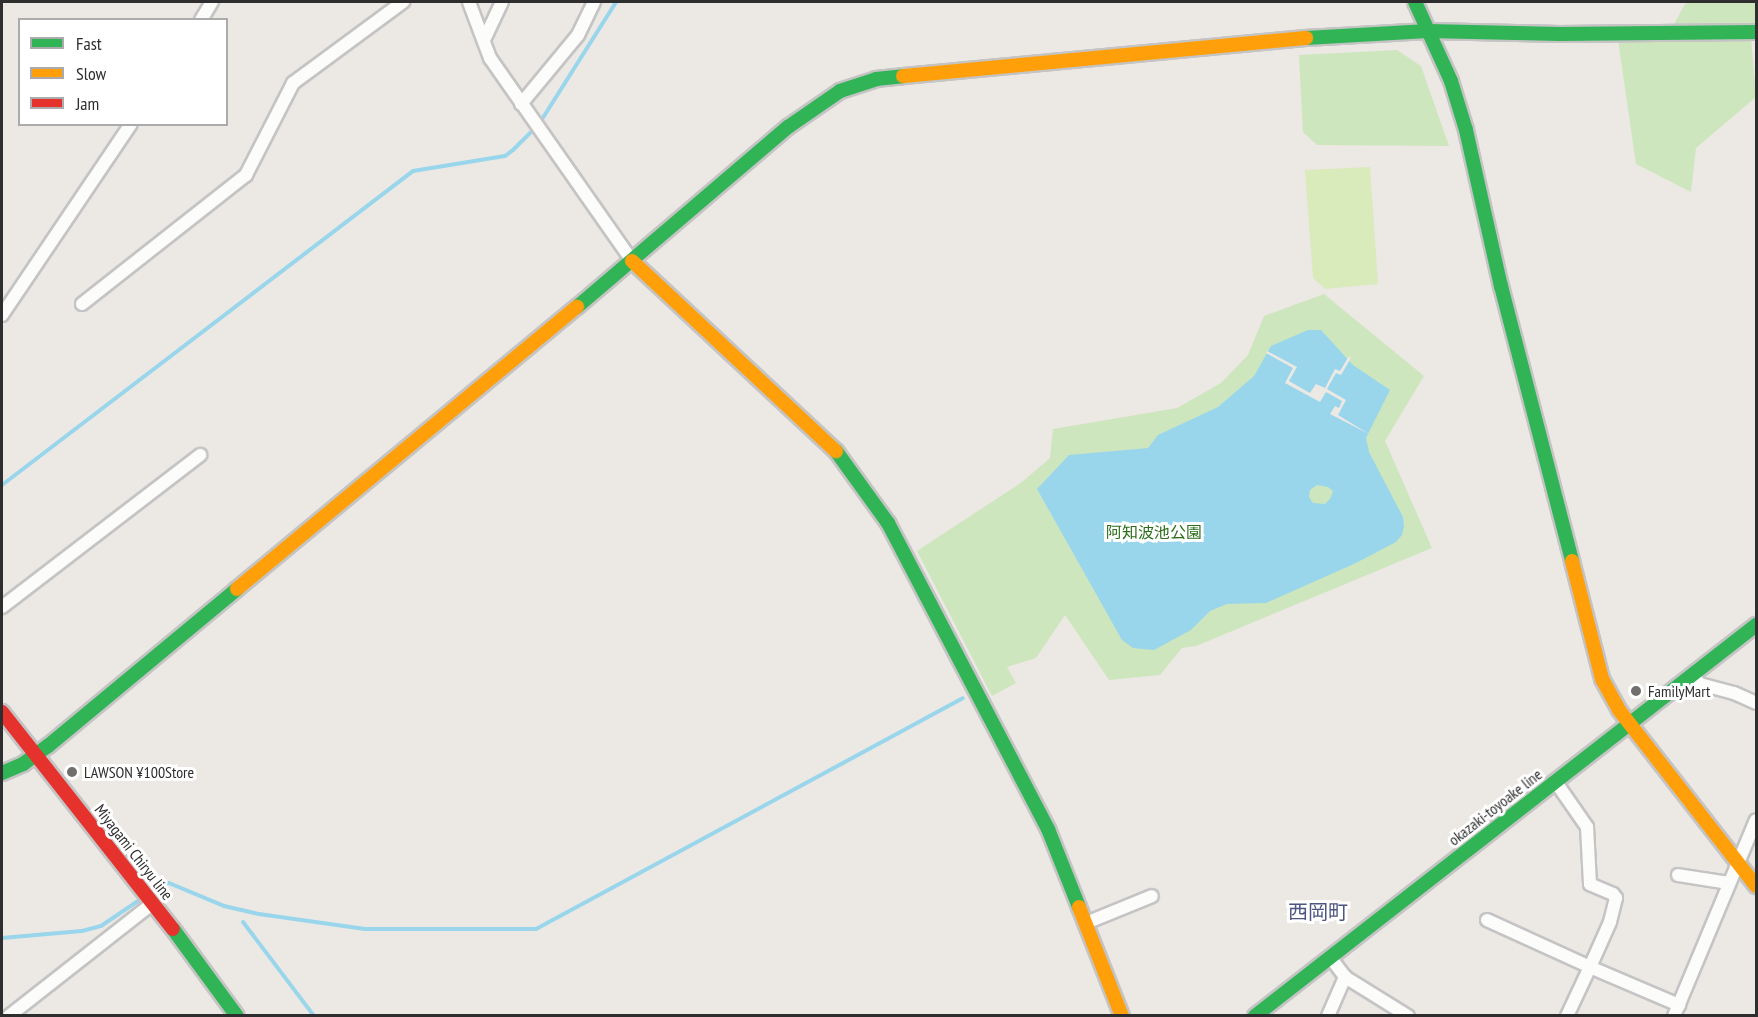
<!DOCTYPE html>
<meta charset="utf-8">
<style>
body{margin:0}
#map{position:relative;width:1758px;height:1017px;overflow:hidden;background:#ece8e4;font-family:"PT Sans Narrow","Noto Sans JP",sans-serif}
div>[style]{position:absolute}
.green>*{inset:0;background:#cee6be}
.pitch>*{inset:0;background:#d9eabb}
.water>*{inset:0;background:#99d6ec}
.pier>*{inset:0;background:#ece8e4}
.stream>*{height:4px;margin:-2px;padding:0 2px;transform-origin:2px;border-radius:2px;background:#99d6ec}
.roads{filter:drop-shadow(2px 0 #c5c4c5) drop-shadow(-2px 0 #c5c4c5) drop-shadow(0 2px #c5c4c5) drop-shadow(0 -2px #c5c4c5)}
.street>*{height:12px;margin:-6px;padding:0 6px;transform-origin:6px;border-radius:6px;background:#fcfcfb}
.fast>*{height:14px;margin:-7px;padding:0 7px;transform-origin:7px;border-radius:7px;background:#30b455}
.slow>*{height:14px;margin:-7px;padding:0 7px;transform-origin:7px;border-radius:7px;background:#ff9f0a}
.jam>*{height:14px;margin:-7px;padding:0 7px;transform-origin:7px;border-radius:7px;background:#e5322d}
.dots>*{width:16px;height:16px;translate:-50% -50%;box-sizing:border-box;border:3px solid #fff;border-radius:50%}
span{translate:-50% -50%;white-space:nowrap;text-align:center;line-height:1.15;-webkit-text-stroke:6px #fff;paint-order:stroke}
.park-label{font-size:16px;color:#2c6e1b}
.poi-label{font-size:16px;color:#2e2e2e}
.left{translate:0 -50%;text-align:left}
.street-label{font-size:16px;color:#2e2e2e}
.quarter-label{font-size:20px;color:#4d5680}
.frame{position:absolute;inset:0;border:3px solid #2e2e2e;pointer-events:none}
.legend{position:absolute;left:18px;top:18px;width:210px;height:108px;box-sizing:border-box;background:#fff;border:2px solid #ababab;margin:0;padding:8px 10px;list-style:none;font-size:18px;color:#2e2e2e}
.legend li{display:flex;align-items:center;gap:12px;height:30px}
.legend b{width:30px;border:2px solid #ababab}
</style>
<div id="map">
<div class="green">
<div style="clip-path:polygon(1689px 2px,1756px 2px,1756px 24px,1673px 26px,1685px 4px)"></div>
<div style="clip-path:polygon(1751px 37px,1756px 97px,1696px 148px,1691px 192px,1636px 164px,1618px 40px)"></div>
<div style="clip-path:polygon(1397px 50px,1421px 66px,1449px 146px,1317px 145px,1303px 132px,1299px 55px)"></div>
<div style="clip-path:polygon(1324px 294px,1424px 376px,1385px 441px,1432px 548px,1196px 646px,1182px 648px,1160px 675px,1109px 680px,1065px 615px,1036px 658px,1007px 667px,1016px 683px,992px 696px,917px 551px,1022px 482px,1050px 458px,1053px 429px,1177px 408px,1221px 383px,1248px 355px,1264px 316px)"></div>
</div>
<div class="pitch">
<div style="clip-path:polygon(1370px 167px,1378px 284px,1325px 289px,1313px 278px,1305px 170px)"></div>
</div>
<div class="water">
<div style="clip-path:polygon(evenodd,1308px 330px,1321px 330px,1353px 365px,1390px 390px,1366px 438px,1369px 452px,1403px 517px,1404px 526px,1402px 535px,1396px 542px,1356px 563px,1266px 603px,1227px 604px,1210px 611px,1191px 630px,1154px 650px,1133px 648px,1122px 640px,1037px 489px,1069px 455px,1148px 448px,1158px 435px,1218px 407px,1254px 376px,1271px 346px,1308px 330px,1317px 485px,1328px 487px,1333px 491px,1330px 499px,1325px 504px,1313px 503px,1309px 497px,1310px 490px,1317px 485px)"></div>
</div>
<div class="pier">
<div style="clip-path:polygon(1267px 351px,1297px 367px,1289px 381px,1310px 393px,1316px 384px,1325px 388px,1335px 369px,1340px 371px,1349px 356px,1351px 358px,1341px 375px,1336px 373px,1327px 389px,1346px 400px,1338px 415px,1369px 434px,1330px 414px,1335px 406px,1339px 408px,1342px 401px,1326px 392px,1320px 402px,1285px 383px,1293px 368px,1266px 353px)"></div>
</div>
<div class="stream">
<div style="left:2px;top:485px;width:517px;rotate:-37.38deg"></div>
<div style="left:413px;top:171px;width:93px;rotate:-9.3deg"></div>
<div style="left:505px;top:156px;width:10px;rotate:-37deg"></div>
<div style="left:513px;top:150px;width:37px;rotate:-45deg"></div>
<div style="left:539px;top:124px;width:144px;rotate:-57.7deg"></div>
<div style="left:150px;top:892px;width:11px;rotate:-38deg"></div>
<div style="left:159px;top:885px;width:10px;rotate:-11deg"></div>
<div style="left:169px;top:883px;width:60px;rotate:22.7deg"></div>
<div style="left:224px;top:906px;width:36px;rotate:13deg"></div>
<div style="left:259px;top:914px;width:107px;rotate:8.1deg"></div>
<div style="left:365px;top:929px;width:171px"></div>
<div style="left:536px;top:929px;width:485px;rotate:-28.4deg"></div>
<div style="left:243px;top:922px;width:118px;rotate:52.9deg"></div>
<div style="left:2px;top:938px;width:80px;rotate:-5deg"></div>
<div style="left:82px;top:931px;width:20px;rotate:-15deg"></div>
<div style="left:101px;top:926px;width:52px;rotate:-34deg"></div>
</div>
<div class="roads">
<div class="street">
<div style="left:469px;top:2px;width:60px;rotate:69.4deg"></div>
<div style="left:490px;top:58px;width:248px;rotate:55deg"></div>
<div style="left:201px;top:20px;width:21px;rotate:-59deg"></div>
<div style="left:484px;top:40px;width:42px;rotate:-64.7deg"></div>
<div style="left:521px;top:104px;width:89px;rotate:-50.4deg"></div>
<div style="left:578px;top:35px;width:37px;rotate:-64deg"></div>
<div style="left:82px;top:304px;width:209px;rotate:-38.2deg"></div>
<div style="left:246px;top:175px;width:103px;rotate:-62.9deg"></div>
<div style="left:293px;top:83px;width:137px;rotate:-36.4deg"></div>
<div style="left:2px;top:315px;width:230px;rotate:-56deg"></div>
<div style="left:2px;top:607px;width:250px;rotate:-37.5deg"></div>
<div style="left:1692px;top:675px;width:12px;rotate:48deg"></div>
<div style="left:1700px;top:684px;width:35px;rotate:15deg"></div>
<div style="left:1734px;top:693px;width:24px;rotate:24deg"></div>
<div style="left:1678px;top:875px;width:52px;rotate:8.9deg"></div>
<div style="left:1487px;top:920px;width:113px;rotate:24.5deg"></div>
<div style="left:1590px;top:967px;width:49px;rotate:-66deg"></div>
<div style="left:1610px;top:922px;width:25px;rotate:-76deg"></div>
<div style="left:1616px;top:898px;width:5px;rotate:-127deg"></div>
<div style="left:1613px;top:894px;width:25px;rotate:-157deg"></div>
<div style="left:1590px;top:884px;width:57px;rotate:-93deg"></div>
<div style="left:1587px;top:827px;width:56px;rotate:-124.8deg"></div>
<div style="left:1086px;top:923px;width:71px;rotate:-22.2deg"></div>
<div style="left:1330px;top:957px;width:25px;rotate:53deg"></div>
<div style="left:1345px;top:977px;width:74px;rotate:31.8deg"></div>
<div style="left:9px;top:1016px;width:183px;rotate:-38.1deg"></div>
<div style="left:1328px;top:1016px;width:43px;rotate:-66.4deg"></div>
<div style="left:1567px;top:1016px;width:54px;rotate:-64.9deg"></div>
<div style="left:1590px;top:967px;width:97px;rotate:23.1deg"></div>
<div style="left:1674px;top:1016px;width:212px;rotate:-67.3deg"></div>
</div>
<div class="fast">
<div style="left:1415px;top:2px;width:87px;rotate:65.5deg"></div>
<div style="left:1451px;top:81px;width:51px;rotate:73deg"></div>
<div style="left:1466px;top:130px;width:160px;rotate:77.4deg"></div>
<div style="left:1501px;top:286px;width:284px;rotate:75.5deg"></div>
<div style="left:1306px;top:38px;width:122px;rotate:-3.3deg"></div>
<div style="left:1428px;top:31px;width:132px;rotate:1.3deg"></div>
<div style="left:1560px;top:34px;width:196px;rotate:-0.6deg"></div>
<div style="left:577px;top:307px;width:277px;rotate:-40.5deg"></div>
<div style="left:788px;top:127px;width:63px;rotate:-34.7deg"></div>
<div style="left:840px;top:91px;width:38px;rotate:-18deg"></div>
<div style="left:876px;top:79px;width:27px;rotate:-6deg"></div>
<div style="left:836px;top:451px;width:89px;rotate:54.2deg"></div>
<div style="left:888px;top:523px;width:345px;rotate:62.4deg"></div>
<div style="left:1048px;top:829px;width:84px;rotate:68.3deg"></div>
<div style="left:2px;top:773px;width:23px;rotate:-23deg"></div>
<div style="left:23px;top:764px;width:31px;rotate:-36deg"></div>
<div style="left:48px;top:746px;width:246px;rotate:-39.7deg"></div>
<div style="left:173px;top:929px;width:108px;rotate:53.7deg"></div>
<div style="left:1255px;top:1016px;width:636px;rotate:-37.97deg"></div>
</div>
<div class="slow">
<div style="left:903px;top:76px;width:405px;rotate:-5.4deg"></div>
<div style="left:632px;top:261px;width:279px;rotate:43deg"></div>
<div style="left:1572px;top:561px;width:122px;rotate:75.7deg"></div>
<div style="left:1602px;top:679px;width:35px;rotate:61deg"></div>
<div style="left:1619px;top:710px;width:223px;rotate:52.1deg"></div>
<div style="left:237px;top:589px;width:442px;rotate:-39.7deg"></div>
<div style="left:1079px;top:907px;width:117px;rotate:68.5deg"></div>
</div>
<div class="jam">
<div style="left:2px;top:712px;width:276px;rotate:51.8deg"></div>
</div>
</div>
<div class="dots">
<div style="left:1636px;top:691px;background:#706f6e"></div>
<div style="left:72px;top:772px;background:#706f6e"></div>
</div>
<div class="park-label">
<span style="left:1154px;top:532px">阿知波池公園</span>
</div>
<div class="poi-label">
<span class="left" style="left:1648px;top:691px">FamilyMart</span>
<span class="left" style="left:84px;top:772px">LAWSON ¥100Store</span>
</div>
<div class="street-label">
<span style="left:1495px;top:807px;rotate:-38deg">okazaki-toyoake line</span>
<span style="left:134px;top:852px;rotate:52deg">Miyagami Chiryu line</span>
</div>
<div class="quarter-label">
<span style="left:1318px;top:912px">西岡町</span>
</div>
<div class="frame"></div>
<ul class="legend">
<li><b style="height:8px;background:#30b455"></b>Fast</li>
<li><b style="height:8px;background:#ff9f0a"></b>Slow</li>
<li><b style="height:8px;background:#e5322d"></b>Jam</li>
</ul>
</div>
